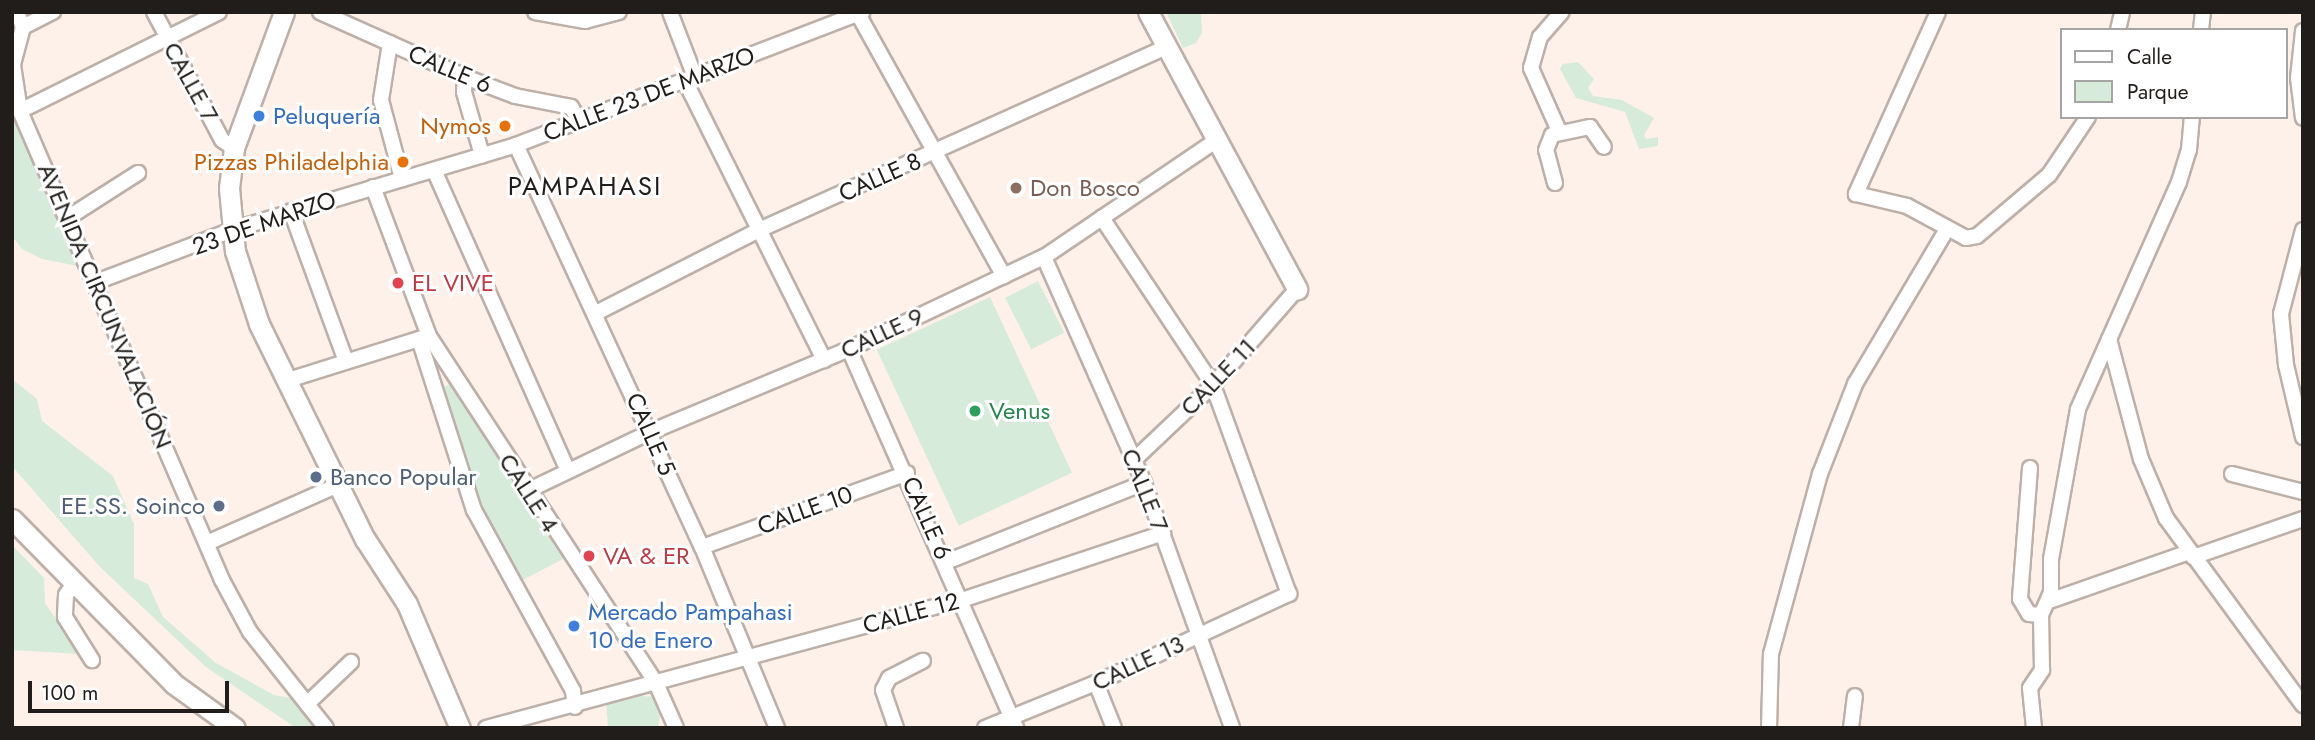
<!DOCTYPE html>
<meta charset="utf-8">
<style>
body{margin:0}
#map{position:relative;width:2315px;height:740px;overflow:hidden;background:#fdf1e9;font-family:Jost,sans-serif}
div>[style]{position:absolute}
.green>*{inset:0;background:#d7ebda;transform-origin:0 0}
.roads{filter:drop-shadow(2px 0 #bcb0a9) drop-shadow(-2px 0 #bcb0a9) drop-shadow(0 2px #bcb0a9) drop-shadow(0 -2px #bcb0a9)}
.street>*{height:14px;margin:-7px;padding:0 7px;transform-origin:7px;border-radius:7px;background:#fff}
.secondary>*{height:19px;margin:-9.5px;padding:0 9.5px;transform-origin:9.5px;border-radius:9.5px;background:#fff}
.dots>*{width:19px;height:19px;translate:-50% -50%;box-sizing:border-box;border:4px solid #fff;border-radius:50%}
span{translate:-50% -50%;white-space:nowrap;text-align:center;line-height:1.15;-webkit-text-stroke:6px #fff;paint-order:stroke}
.street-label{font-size:24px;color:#211d1a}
.shop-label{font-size:24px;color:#366cbe}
.left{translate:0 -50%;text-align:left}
.food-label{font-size:24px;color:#c56008}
.right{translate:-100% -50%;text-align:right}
.education-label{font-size:24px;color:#785e54}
.health-label{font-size:24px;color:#be3a42}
.leisure-label{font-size:24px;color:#27864d}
.service-label{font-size:24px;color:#4e5e75}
.neighbourhood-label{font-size:26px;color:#211d1a;letter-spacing:2px}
.frame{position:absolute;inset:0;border:14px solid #211d1a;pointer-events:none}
.legend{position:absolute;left:2060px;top:28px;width:228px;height:91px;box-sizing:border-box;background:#fff;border:2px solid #a6a5a3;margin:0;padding:9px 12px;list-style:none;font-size:21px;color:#211d1a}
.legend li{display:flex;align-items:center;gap:14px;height:35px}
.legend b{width:35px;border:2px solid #a6a5a3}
.scale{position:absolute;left:28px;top:681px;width:201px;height:32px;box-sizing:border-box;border:4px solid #211d1a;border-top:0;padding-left:9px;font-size:21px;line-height:24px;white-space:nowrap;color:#211d1a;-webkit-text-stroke:5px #fff;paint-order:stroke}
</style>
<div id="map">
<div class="green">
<div style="clip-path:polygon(1166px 12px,1201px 12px,1202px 33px,1196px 43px,1183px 48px)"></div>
<div style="clip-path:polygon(1578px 62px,1594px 79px,1588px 88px,1593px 96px,1622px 100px,1654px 118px,1644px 135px,1646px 139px,1658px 137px,1658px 146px,1639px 149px,1625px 112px,1576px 98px,1560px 69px,1563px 64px)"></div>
<div style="clip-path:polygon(12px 90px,83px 267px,42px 259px,22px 249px,12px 236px)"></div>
<div style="left:1038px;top:281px;width:58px;height:37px;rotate:63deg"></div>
<div style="left:990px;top:297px;width:194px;height:125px;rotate:65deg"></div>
<div style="clip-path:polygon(12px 379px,37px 399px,42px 421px,113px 476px,134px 524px,134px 578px,148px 584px,163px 617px,216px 663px,274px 695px,295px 699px,319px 728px,296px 728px,206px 667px,100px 567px,12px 466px)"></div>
<div style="clip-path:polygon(450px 384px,563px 559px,519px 582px,475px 502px,439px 389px)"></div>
<div style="clip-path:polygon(12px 545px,44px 578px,45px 603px,80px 654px,12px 650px)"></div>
<div style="clip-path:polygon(642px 696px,656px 697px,661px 711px,658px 728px,608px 728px,606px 701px)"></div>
</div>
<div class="roads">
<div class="street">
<div style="left:17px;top:12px;width:16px;rotate:68deg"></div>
<div style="left:154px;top:12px;width:145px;rotate:62deg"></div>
<div style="left:222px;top:140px;width:14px;rotate:34deg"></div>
<div style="left:320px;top:12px;width:159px;rotate:24.1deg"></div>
<div style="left:465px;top:77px;width:53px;rotate:20.8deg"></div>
<div style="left:515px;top:96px;width:57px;rotate:11.1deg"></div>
<div style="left:571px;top:107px;width:15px;rotate:58deg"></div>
<div style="left:535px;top:12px;width:51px;rotate:10.2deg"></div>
<div style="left:585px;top:21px;width:35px;rotate:-15deg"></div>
<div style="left:670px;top:12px;width:70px;rotate:69deg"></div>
<div style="left:1938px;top:12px;width:200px;rotate:114.3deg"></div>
<div style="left:1856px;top:194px;width:52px;rotate:13.2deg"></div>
<div style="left:1907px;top:206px;width:67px;rotate:28.5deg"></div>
<div style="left:1966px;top:238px;width:11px;rotate:-10deg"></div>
<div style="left:1977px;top:236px;width:94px;rotate:-40.3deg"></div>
<div style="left:2049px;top:175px;width:70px;rotate:-56.1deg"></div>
<div style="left:858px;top:14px;width:300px;rotate:60.9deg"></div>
<div style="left:23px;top:27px;width:39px;rotate:105deg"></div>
<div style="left:13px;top:65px;width:47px;rotate:81.3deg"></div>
<div style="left:20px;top:111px;width:511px;rotate:66.7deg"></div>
<div style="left:222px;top:580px;width:59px;rotate:61.7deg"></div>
<div style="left:250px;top:632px;width:122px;rotate:51.6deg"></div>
<div style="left:23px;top:27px;width:34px;rotate:-27deg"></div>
<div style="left:2118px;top:30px;width:18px;rotate:-77deg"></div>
<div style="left:2201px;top:30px;width:18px;rotate:-84deg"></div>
<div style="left:2303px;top:31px;width:47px;rotate:96.1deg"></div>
<div style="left:2298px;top:78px;width:40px;rotate:82.9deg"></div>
<div style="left:390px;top:43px;width:58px;rotate:99deg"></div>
<div style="left:381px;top:100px;width:82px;rotate:75.1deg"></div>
<div style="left:465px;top:77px;width:15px;rotate:94deg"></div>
<div style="left:464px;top:92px;width:66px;rotate:74.1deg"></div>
<div style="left:685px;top:81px;width:312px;rotate:63.5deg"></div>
<div style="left:20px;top:111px;width:222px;rotate:-26.4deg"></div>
<div style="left:1559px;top:131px;width:69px;rotate:-114deg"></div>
<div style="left:1531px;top:68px;width:32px;rotate:-74deg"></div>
<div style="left:1540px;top:37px;width:33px;rotate:-49deg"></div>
<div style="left:516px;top:145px;width:443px;rotate:65.2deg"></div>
<div style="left:702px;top:547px;width:196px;rotate:67.5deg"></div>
<div style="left:434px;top:170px;width:327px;rotate:66deg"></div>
<div style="left:1555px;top:183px;width:34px;rotate:-105deg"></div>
<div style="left:1546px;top:150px;width:16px;rotate:-68deg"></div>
<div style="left:1552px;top:135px;width:39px;rotate:-12deg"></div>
<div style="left:1590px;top:127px;width:24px;rotate:55deg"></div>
<div style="left:373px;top:187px;width:159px;rotate:69.4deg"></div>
<div style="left:429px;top:336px;width:415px;rotate:56.8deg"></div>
<div style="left:656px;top:683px;width:49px;rotate:66deg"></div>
<div style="left:291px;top:211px;width:160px;rotate:69.9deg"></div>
<div style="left:69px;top:217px;width:82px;rotate:-32.5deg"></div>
<div style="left:2303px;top:230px;width:87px;rotate:104.7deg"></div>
<div style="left:2281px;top:314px;width:51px;rotate:84.4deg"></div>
<div style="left:2286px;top:365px;width:74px;rotate:76.7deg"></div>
<div style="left:1044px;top:257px;width:247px;rotate:66.1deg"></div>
<div style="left:1144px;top:483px;width:260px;rotate:70.2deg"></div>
<div style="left:96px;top:282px;width:149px;rotate:-20.9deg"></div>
<div style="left:235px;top:229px;width:293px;rotate:-16.6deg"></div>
<div style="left:516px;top:145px;width:371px;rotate:-21deg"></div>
<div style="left:596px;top:313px;width:183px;rotate:-27deg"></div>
<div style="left:759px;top:230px;width:446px;rotate:-24.2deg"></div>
<div style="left:419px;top:339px;width:180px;rotate:72.2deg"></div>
<div style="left:474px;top:510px;width:206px;rotate:61.3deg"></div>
<div style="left:573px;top:691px;width:16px;rotate:83deg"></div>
<div style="left:2109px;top:339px;width:124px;rotate:75.1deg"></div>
<div style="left:2141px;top:459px;width:64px;rotate:67deg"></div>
<div style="left:2166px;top:518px;width:232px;rotate:53.8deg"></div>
<div style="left:849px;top:349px;width:414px;rotate:66.2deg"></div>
<div style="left:288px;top:380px;width:147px;rotate:-17.4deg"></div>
<div style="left:1134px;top:460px;width:109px;rotate:-43.5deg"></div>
<div style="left:1213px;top:385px;width:128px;rotate:-48.8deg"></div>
<div style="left:2030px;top:468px;width:131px;rotate:94.4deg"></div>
<div style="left:2020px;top:599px;width:17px;rotate:59deg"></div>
<div style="left:2029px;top:614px;width:12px;rotate:5deg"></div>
<div style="left:2232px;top:474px;width:73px;rotate:14.2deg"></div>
<div style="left:527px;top:491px;width:136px;rotate:-25.6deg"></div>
<div style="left:650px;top:432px;width:216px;rotate:-22.6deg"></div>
<div style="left:849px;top:349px;width:216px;rotate:-25.3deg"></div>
<div style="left:1044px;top:257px;width:210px;rotate:-34.1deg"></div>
<div style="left:207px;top:543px;width:143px;rotate:-23.9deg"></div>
<div style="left:702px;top:547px;width:218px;rotate:-19.8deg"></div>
<div style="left:2193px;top:557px;width:116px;rotate:-19.1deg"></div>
<div style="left:946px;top:562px;width:213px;rotate:-21.8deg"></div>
<div style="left:73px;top:585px;width:12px;rotate:125deg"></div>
<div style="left:66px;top:595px;width:22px;rotate:93deg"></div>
<div style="left:65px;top:617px;width:51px;rotate:57.9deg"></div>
<div style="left:2049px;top:601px;width:148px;rotate:-19.3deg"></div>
<div style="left:1096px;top:683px;width:48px;rotate:68.2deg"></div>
<div style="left:307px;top:704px;width:61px;rotate:-43.7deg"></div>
<div style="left:486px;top:728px;width:493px;rotate:-15.1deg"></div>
<div style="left:962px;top:600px;width:212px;rotate:-18.4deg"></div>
<div style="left:896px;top:728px;width:40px;rotate:-108.9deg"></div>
<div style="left:883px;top:690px;width:13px;rotate:-63deg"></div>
<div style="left:889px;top:678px;width:38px;rotate:-27deg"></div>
<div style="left:985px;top:728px;width:120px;rotate:-22.1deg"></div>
<div style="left:1096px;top:683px;width:213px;rotate:-24.8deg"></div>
<div style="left:1289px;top:594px;width:222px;rotate:-110deg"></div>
<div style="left:1213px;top:385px;width:201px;rotate:-123.6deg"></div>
<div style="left:1769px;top:728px;width:74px;rotate:-88.5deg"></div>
<div style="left:1771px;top:654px;width:187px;rotate:-74.8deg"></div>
<div style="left:1820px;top:474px;width:97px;rotate:-68.7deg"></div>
<div style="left:1855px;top:384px;width:180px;rotate:-59.3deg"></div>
<div style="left:1851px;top:728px;width:32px;rotate:-83deg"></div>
<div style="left:2034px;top:728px;width:40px;rotate:-95.7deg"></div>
<div style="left:2030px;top:688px;width:22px;rotate:-56deg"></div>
<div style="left:2042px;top:670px;width:55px;rotate:-91deg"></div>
<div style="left:2041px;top:615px;width:24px;rotate:-66deg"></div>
<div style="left:2051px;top:593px;width:34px;rotate:-90deg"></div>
<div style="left:2051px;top:559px;width:152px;rotate:-79.8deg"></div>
<div style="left:2078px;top:409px;width:248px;rotate:-66deg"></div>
<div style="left:2179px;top:182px;width:34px;rotate:-73deg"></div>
<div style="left:2189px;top:150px;width:33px;rotate:-85deg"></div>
</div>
<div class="secondary">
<div style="left:284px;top:12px;width:145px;rotate:110.2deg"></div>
<div style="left:234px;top:148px;width:40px;rotate:97.1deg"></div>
<div style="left:229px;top:188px;width:63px;rotate:84.6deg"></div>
<div style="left:235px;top:251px;width:77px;rotate:71.8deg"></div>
<div style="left:259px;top:324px;width:240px;rotate:63.8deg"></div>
<div style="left:365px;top:539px;width:77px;rotate:57.1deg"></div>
<div style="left:407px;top:604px;width:135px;rotate:66.9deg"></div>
<div style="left:1148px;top:12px;width:315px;rotate:61.7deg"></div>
<div style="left:12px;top:519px;width:231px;rotate:45.5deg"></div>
<div style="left:174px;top:684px;width:75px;rotate:35.8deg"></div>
</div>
</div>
<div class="dots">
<div style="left:259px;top:116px;background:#3f7fe0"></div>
<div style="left:505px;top:126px;background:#e8710a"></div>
<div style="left:403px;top:162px;background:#e8710a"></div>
<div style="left:1016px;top:188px;background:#8d6e63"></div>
<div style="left:398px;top:283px;background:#e0444e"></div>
<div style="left:975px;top:411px;background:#2e9e5b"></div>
<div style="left:316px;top:477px;background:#5c6f8a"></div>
<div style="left:219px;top:506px;background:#5c6f8a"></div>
<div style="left:589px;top:556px;background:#e0444e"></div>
<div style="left:574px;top:626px;background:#3f7fe0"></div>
</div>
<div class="street-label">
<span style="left:450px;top:69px;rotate:23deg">CALLE 6</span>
<span style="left:191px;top:82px;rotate:61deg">CALLE 7</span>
<span style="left:649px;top:94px;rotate:-21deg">CALLE 23 DE MARZO</span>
<span style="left:880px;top:177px;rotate:-24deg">CALLE 8</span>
<span style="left:264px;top:223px;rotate:-19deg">23 DE MARZO</span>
<span style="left:105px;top:306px;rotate:67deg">AVENIDA CIRCUNVALACIÓN</span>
<span style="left:882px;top:333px;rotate:-25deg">CALLE 9</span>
<span style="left:1218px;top:377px;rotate:-46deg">CALLE 11</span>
<span style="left:651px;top:434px;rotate:66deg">CALLE 5</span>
<span style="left:1145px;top:490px;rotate:68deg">CALLE 7</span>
<span style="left:529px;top:493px;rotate:57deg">CALLE 4</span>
<span style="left:805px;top:510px;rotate:-20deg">CALLE 10</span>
<span style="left:927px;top:518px;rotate:66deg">CALLE 6</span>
<span style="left:911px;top:613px;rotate:-15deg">CALLE 12</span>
<span style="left:1138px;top:663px;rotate:-25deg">CALLE 13</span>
</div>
<div class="shop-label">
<span class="left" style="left:273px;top:116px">Peluquería</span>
<span class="left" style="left:588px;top:626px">Mercado Pampahasi<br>10 de Enero</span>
</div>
<div class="food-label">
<span class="right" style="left:491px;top:126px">Nymos</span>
<span class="right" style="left:389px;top:162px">Pizzas Philadelphia</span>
</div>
<div class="education-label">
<span class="left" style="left:1030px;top:188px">Don Bosco</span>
</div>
<div class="health-label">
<span class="left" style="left:412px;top:283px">EL VIVE</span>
<span class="left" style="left:603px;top:556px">VA &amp; ER</span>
</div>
<div class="leisure-label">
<span class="left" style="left:989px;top:411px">Venus</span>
</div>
<div class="service-label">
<span class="left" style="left:330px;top:477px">Banco Popular</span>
<span class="right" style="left:205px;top:506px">EE.SS. Soinco</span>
</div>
<div class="neighbourhood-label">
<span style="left:585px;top:187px">PAMPAHASI</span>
</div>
<div class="frame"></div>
<ul class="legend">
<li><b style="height:9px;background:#fff"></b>Calle</li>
<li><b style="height:19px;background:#d7ebda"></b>Parque</li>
</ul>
<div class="scale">100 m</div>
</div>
